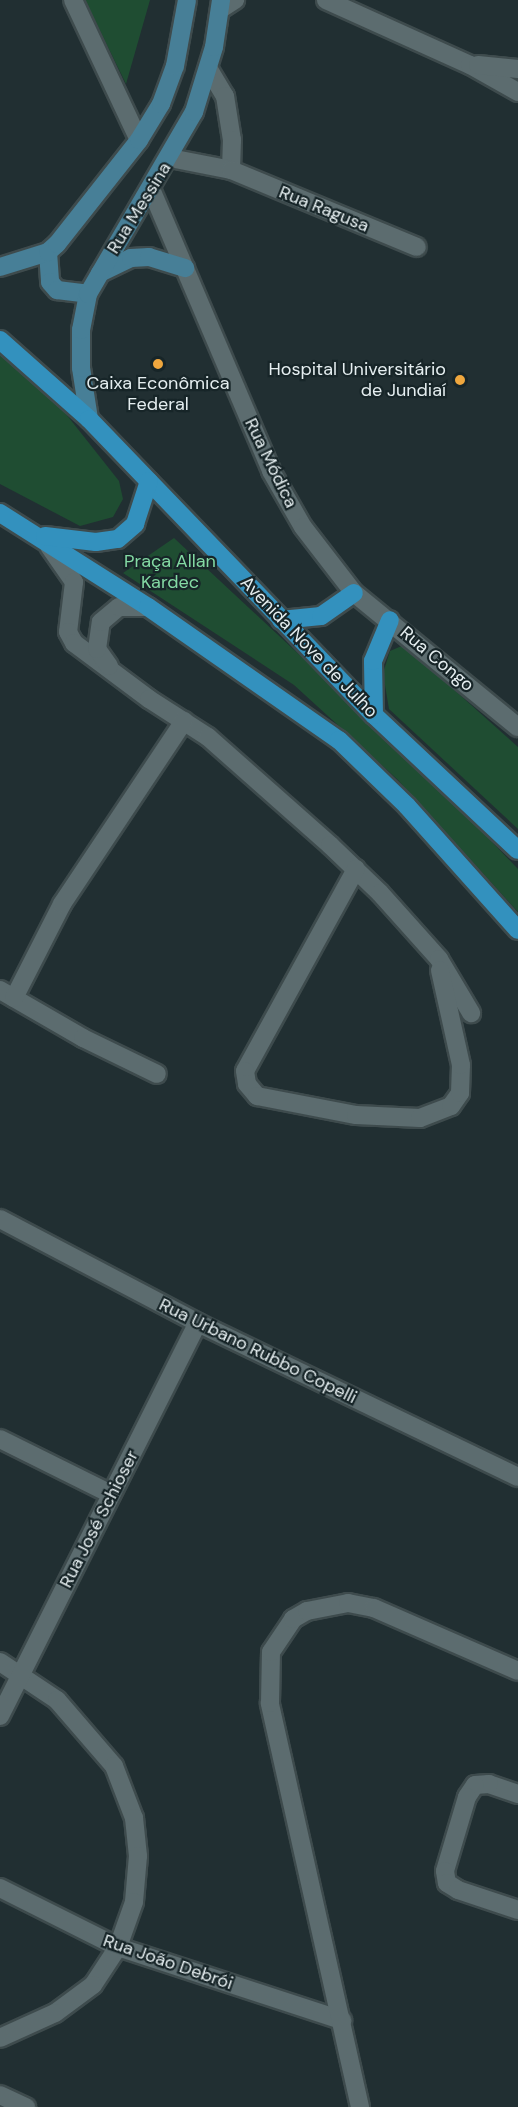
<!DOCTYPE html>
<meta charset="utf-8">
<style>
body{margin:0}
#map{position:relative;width:518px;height:2107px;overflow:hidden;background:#212f32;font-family:"DM Sans",sans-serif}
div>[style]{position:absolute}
.green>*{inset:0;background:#1f4d32}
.roads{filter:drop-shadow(2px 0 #3e4b4d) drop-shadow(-2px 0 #3e4b4d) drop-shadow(0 2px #3e4b4d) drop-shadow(0 -2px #3e4b4d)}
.minor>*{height:18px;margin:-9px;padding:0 9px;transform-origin:9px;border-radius:9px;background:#5c6c6f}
.tertiary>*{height:18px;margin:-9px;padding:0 9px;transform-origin:9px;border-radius:9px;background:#5c6c6f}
.secondary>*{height:18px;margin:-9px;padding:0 9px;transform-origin:9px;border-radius:9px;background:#477f97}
.primary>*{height:18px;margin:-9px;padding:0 9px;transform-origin:9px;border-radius:9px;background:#3391be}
.dots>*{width:16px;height:16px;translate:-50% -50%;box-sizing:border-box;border:3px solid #172528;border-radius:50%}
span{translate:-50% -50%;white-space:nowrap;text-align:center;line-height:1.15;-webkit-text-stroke:4.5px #172528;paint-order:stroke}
.street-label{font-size:18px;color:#e5eef0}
.poi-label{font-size:18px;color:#e5eef0}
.right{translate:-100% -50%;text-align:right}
.park-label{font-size:18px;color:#84daa4}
</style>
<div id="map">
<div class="green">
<div style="clip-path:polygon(85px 0,150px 0,126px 84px)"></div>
<div style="clip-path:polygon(0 344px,66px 414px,119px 481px,123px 499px,113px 517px,80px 526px,0 484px)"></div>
<div style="clip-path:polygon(174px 538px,423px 770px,518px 869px,518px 912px,397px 779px,294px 685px,123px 573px)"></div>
<div style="clip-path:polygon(404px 645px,518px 747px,518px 829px,389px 709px,383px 673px,390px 651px)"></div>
</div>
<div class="roads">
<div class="minor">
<div style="left:326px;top:0;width:158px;rotate:24.3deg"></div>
<div style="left:470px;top:65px;width:55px;rotate:29.4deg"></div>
<div style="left:221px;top:9px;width:17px;rotate:-33deg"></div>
<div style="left:478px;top:65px;width:40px;rotate:5.7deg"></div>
<div style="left:208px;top:68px;width:33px;rotate:59deg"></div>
<div style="left:225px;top:96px;width:45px;rotate:81deg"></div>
<div style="left:232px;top:140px;width:30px;rotate:92deg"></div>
<div style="left:170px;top:158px;width:62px;rotate:11.1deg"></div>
<div style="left:231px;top:170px;width:201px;rotate:22.5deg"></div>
<div style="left:151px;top:189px;width:306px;rotate:66.9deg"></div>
<div style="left:271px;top:471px;width:64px;rotate:60.3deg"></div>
<div style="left:303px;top:527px;width:83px;rotate:52.3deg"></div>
<div style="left:354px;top:593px;width:212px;rotate:39.3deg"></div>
<div style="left:49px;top:546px;width:44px;rotate:55.2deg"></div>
<div style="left:74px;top:582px;width:50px;rotate:96.8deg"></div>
<div style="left:68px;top:632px;width:13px;rotate:61deg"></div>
<div style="left:74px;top:643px;width:94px;rotate:36.7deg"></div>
<div style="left:149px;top:699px;width:70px;rotate:32.8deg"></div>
<div style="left:208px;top:737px;width:163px;rotate:41.5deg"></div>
<div style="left:330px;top:845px;width:69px;rotate:43.8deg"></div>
<div style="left:380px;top:893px;width:89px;rotate:48.2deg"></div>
<div style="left:439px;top:959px;width:63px;rotate:59.3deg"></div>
<div style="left:109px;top:666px;width:21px;rotate:-125deg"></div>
<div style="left:97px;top:649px;width:27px;rotate:-82deg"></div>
<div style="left:101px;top:622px;width:23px;rotate:-40deg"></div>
<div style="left:119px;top:607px;width:29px"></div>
<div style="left:356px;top:869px;width:230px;rotate:118.8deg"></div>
<div style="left:245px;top:1071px;width:13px;rotate:81deg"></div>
<div style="left:247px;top:1084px;width:16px;rotate:50deg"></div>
<div style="left:257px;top:1096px;width:101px;rotate:10.9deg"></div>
<div style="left:356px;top:1115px;width:64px;rotate:2.7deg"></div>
<div style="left:420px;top:1118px;width:33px;rotate:-21deg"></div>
<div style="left:451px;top:1106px;width:16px;rotate:-55deg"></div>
<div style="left:460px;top:1093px;width:28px;rotate:-88deg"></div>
<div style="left:461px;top:1065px;width:97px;rotate:-102.5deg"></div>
<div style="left:0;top:990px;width:96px;rotate:30deg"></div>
<div style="left:83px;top:1038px;width:82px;rotate:25.9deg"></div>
<div style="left:14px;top:998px;width:106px;rotate:-62.9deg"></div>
<div style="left:62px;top:904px;width:220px;rotate:-56.3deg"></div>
<div style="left:0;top:1219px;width:224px;rotate:27.7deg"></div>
<div style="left:198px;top:1323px;width:355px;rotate:25.7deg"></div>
<div style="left:0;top:1439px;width:124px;rotate:26.4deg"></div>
<div style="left:0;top:1662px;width:69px;rotate:33.7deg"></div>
<div style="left:57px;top:1700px;width:87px;rotate:49.2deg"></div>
<div style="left:114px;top:1766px;width:56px;rotate:69deg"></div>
<div style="left:134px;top:1818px;width:38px;rotate:84deg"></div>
<div style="left:138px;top:1856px;width:46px;rotate:95deg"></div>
<div style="left:134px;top:1902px;width:48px;rotate:109.6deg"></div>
<div style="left:118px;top:1947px;width:45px;rotate:123.3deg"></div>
<div style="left:93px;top:1985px;width:47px;rotate:143.6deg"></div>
<div style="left:55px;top:2013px;width:60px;rotate:155.6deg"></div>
<div style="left:0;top:1716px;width:440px;rotate:-63.3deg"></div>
<div style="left:518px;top:1794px;width:31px;rotate:-161deg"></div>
<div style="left:489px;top:1784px;width:14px;rotate:176deg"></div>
<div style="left:475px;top:1785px;width:14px;rotate:124deg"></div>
<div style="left:467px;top:1797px;width:77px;rotate:106.6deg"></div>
<div style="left:445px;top:1871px;width:12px;rotate:81deg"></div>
<div style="left:447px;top:1883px;width:13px;rotate:32deg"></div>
<div style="left:458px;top:1890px;width:63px;rotate:18.4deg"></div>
<div style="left:0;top:1888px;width:132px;rotate:26.6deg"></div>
<div style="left:118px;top:1947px;width:236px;rotate:18.1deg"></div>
<div style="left:0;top:2095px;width:29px;rotate:25deg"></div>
<div style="left:360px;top:2107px;width:414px;rotate:-102.6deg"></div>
<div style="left:270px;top:1703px;width:51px;rotate:-88.9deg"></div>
<div style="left:271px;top:1652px;width:40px;rotate:-56deg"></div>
<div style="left:293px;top:1619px;width:16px;rotate:-30deg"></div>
<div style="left:307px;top:1611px;width:42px;rotate:-11deg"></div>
<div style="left:348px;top:1603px;width:26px;rotate:11deg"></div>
<div style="left:374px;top:1608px;width:157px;rotate:23.6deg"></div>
</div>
<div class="tertiary">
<div style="left:73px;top:0;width:155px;rotate:64.8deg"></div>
</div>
<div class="secondary">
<div style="left:48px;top:252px;width:30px;rotate:86deg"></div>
<div style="left:50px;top:282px;width:11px;rotate:49deg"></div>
<div style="left:57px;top:290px;width:31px;rotate:7deg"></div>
<div style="left:0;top:267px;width:50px;rotate:-17.4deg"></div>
<div style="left:48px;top:252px;width:12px;rotate:-42deg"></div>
<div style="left:57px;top:244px;width:132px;rotate:-51.7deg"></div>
<div style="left:139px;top:140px;width:42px;rotate:-58.6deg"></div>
<div style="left:161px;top:104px;width:40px;rotate:-69.8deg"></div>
<div style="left:175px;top:66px;width:67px;rotate:-79.7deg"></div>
<div style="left:100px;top:273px;width:34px;rotate:-26deg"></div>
<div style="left:131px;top:258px;width:18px;rotate:-3deg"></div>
<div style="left:149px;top:257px;width:38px;rotate:17deg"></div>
<div style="left:89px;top:419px;width:52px;rotate:-98.9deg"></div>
<div style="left:81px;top:368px;width:38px;rotate:-90deg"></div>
<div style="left:81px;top:330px;width:37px;rotate:-79deg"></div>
<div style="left:88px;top:294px;width:211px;rotate:-59.8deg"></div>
<div style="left:194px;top:112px;width:68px;rotate:-72.9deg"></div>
<div style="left:214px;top:47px;width:48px;rotate:-81.5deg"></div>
</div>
<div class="primary">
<div style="left:0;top:340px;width:119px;rotate:41.6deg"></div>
<div style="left:89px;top:419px;width:411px;rotate:46.1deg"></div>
<div style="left:374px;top:715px;width:197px;rotate:43.2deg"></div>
<div style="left:0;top:513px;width:175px;rotate:32.4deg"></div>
<div style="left:148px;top:607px;width:233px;rotate:34.9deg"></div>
<div style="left:339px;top:740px;width:95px;rotate:44.1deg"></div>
<div style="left:407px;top:806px;width:166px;rotate:48.2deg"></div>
<div style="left:45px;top:536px;width:51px;rotate:6.7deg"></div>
<div style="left:96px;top:542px;width:22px;rotate:-8deg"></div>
<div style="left:118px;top:539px;width:23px;rotate:-41deg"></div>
<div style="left:135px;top:524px;width:45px;rotate:-72deg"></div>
<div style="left:281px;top:620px;width:40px;rotate:-5.7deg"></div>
<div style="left:321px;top:616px;width:40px;rotate:-34.9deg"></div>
<div style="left:374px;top:715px;width:54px;rotate:-91.1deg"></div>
<div style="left:373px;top:661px;width:44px;rotate:-67.5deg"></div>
</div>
</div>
<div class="dots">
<div style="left:158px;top:364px;background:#efa73e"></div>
<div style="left:460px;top:380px;background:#efa73e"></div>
</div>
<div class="street-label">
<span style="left:139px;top:208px;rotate:-58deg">Rua Messina</span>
<span style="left:324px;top:209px;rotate:22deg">Rua Ragusa</span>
<span style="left:271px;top:463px;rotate:64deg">Rua Módica</span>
<span style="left:309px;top:647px;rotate:46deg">Avenida Nove de Julho</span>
<span style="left:437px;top:659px;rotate:40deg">Rua Congo</span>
<span style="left:258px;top:1351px;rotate:26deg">Rua Urbano Rubbo Copelli</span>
<span style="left:99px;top:1519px;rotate:-63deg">Rua José Schioser</span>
<span style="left:168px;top:1962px;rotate:19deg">Rua João Debrói</span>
</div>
<div class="poi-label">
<span class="right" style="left:446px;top:380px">Hospital Universitário<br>de Jundiaí</span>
<span style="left:158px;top:394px">Caixa Econômica<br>Federal</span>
</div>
<div class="park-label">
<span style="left:170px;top:572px">Praça Allan<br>Kardec</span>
</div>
</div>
